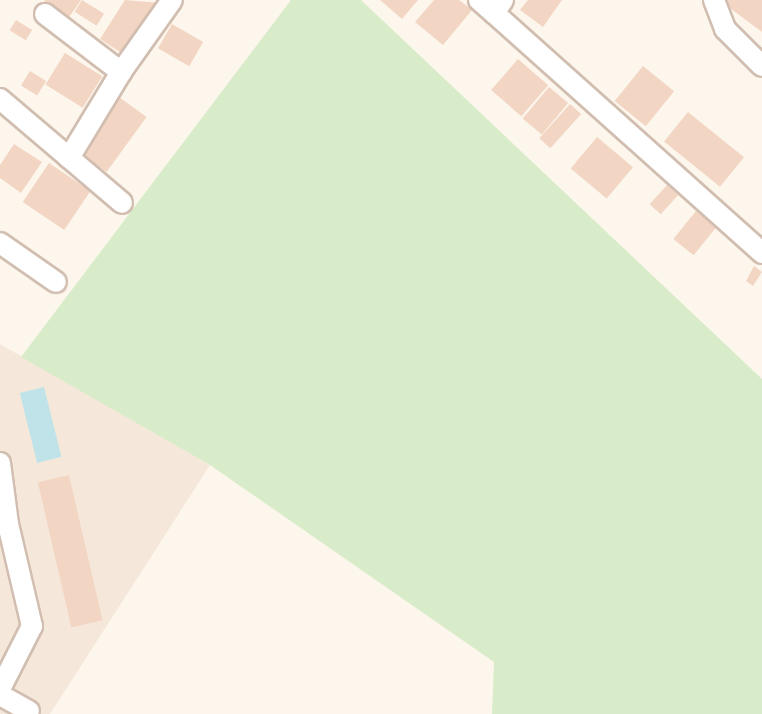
<!DOCTYPE html>
<style>
body{margin:0}
#map{position:relative;width:762px;height:714px;overflow:hidden;background:#fdf6ec;font-family:Commissioner,sans-serif}
div>[style]{position:absolute}
.residential>*{inset:0;background:#f5e8da}
.green>*{inset:0;background:#d8ecc9}
.water>*{inset:0;background:#bfe3e8;transform-origin:0 0}
.building>*{inset:0;background:#f3d5c3;transform-origin:0 0}
.roads{filter:drop-shadow(2px 0 #d1beb0) drop-shadow(-2px 0 #d1beb0) drop-shadow(0 2px #d1beb0) drop-shadow(0 -2px #d1beb0)}
.minor>*{height:20px;margin:-10px;padding:0 10px;transform-origin:10px;border-radius:10px;background:#fff}
span{translate:-50% -50%;white-space:nowrap;text-align:center;line-height:1.15;-webkit-text-stroke:5px #fffaf3;paint-order:stroke}
</style>
<div id="map">
<div class="residential">
<div style="clip-path:polygon(0 344px,210px 465px,50px 714px,0 714px)"></div>
</div>
<div class="green">
<div style="clip-path:polygon(291px 0,361px 0,762px 379px,762px 714px,492px 714px,494px 662px,210px 465px,21px 357px)"></div>
</div>
<div class="water">
<div style="left:44px;top:387px;width:72px;height:25px;rotate:76deg"></div>
</div>
<div class="building">
<div style="clip-path:polygon(45px 0,81px 0,65px 23px,41px 7px)"></div>
<div style="left:82px;top:0;width:26px;height:14px;rotate:32deg"></div>
<div style="clip-path:polygon(125px 0,160px 3px,126px 56px,100px 39px)"></div>
<div style="clip-path:polygon(380px 0,418px 0,402px 19px)"></div>
<div style="clip-path:polygon(434px 0,459px 0,472px 10px,443px 45px,415px 22px)"></div>
<div style="clip-path:polygon(528px 0,562px 0,543px 27px,520px 10px)"></div>
<div style="clip-path:polygon(719px 0,762px 0,762px 32px)"></div>
<div style="left:16px;top:20px;width:19px;height:12px;rotate:32deg"></div>
<div style="left:172px;top:24px;width:36px;height:28px;rotate:30deg"></div>
<div style="left:65px;top:53px;width:44px;height:37px;rotate:32deg"></div>
<div style="left:518px;top:59px;width:40px;height:41px;rotate:41deg"></div>
<div style="left:643px;top:66px;width:40px;height:45px;rotate:39deg"></div>
<div style="left:30px;top:71px;width:19px;height:17px;rotate:32deg"></div>
<div style="left:549px;top:87px;width:25px;height:41px;rotate:40deg"></div>
<div style="left:119px;top:97px;width:34px;height:68px;rotate:36deg"></div>
<div style="left:570px;top:104px;width:15px;height:46px;rotate:42deg"></div>
<div style="left:688px;top:112px;width:72px;height:38px;rotate:39deg"></div>
<div style="left:597px;top:137px;width:47px;height:41px;rotate:40deg"></div>
<div style="clip-path:polygon(14px 144px,42px 162px,21px 193px,0 178px,0 165px)"></div>
<div style="left:49px;top:163px;width:50px;height:47px;rotate:34deg"></div>
<div style="left:667px;top:185px;width:15px;height:26px;rotate:42deg"></div>
<div style="left:696px;top:211px;width:26px;height:36px;rotate:39deg"></div>
<div style="clip-path:polygon(754px 266px,762px 272px,753px 286px,746px 281px)"></div>
<div style="left:69px;top:475px;width:149px;height:32px;rotate:77deg"></div>
</div>
<div class="roads">
<div class="minor">
<div style="left:479px;top:0;width:20px;rotate:41deg"></div>
<div style="left:503px;top:0;width:16px;rotate:125deg"></div>
<div style="left:494px;top:13px;width:360px;rotate:41.8deg"></div>
<div style="left:714px;top:0;width:31px;rotate:69deg"></div>
<div style="left:725px;top:29px;width:52px;rotate:45deg"></div>
<div style="left:45px;top:14px;width:96px;rotate:37.3deg"></div>
<div style="left:0;top:99px;width:160px;rotate:40.4deg"></div>
<div style="left:69px;top:158px;width:100px;rotate:-58.8deg"></div>
<div style="left:121px;top:72px;width:88px;rotate:-54.7deg"></div>
<div style="left:0;top:243px;width:68px;rotate:34.9deg"></div>
<div style="left:0;top:463px;width:62px;rotate:82.5deg"></div>
<div style="left:8px;top:524px;width:105px;rotate:76.8deg"></div>
<div style="left:32px;top:626px;width:71px;rotate:116.9deg"></div>
<div style="left:0;top:695px;width:33px;rotate:29deg"></div>
</div>
</div>
</div>
